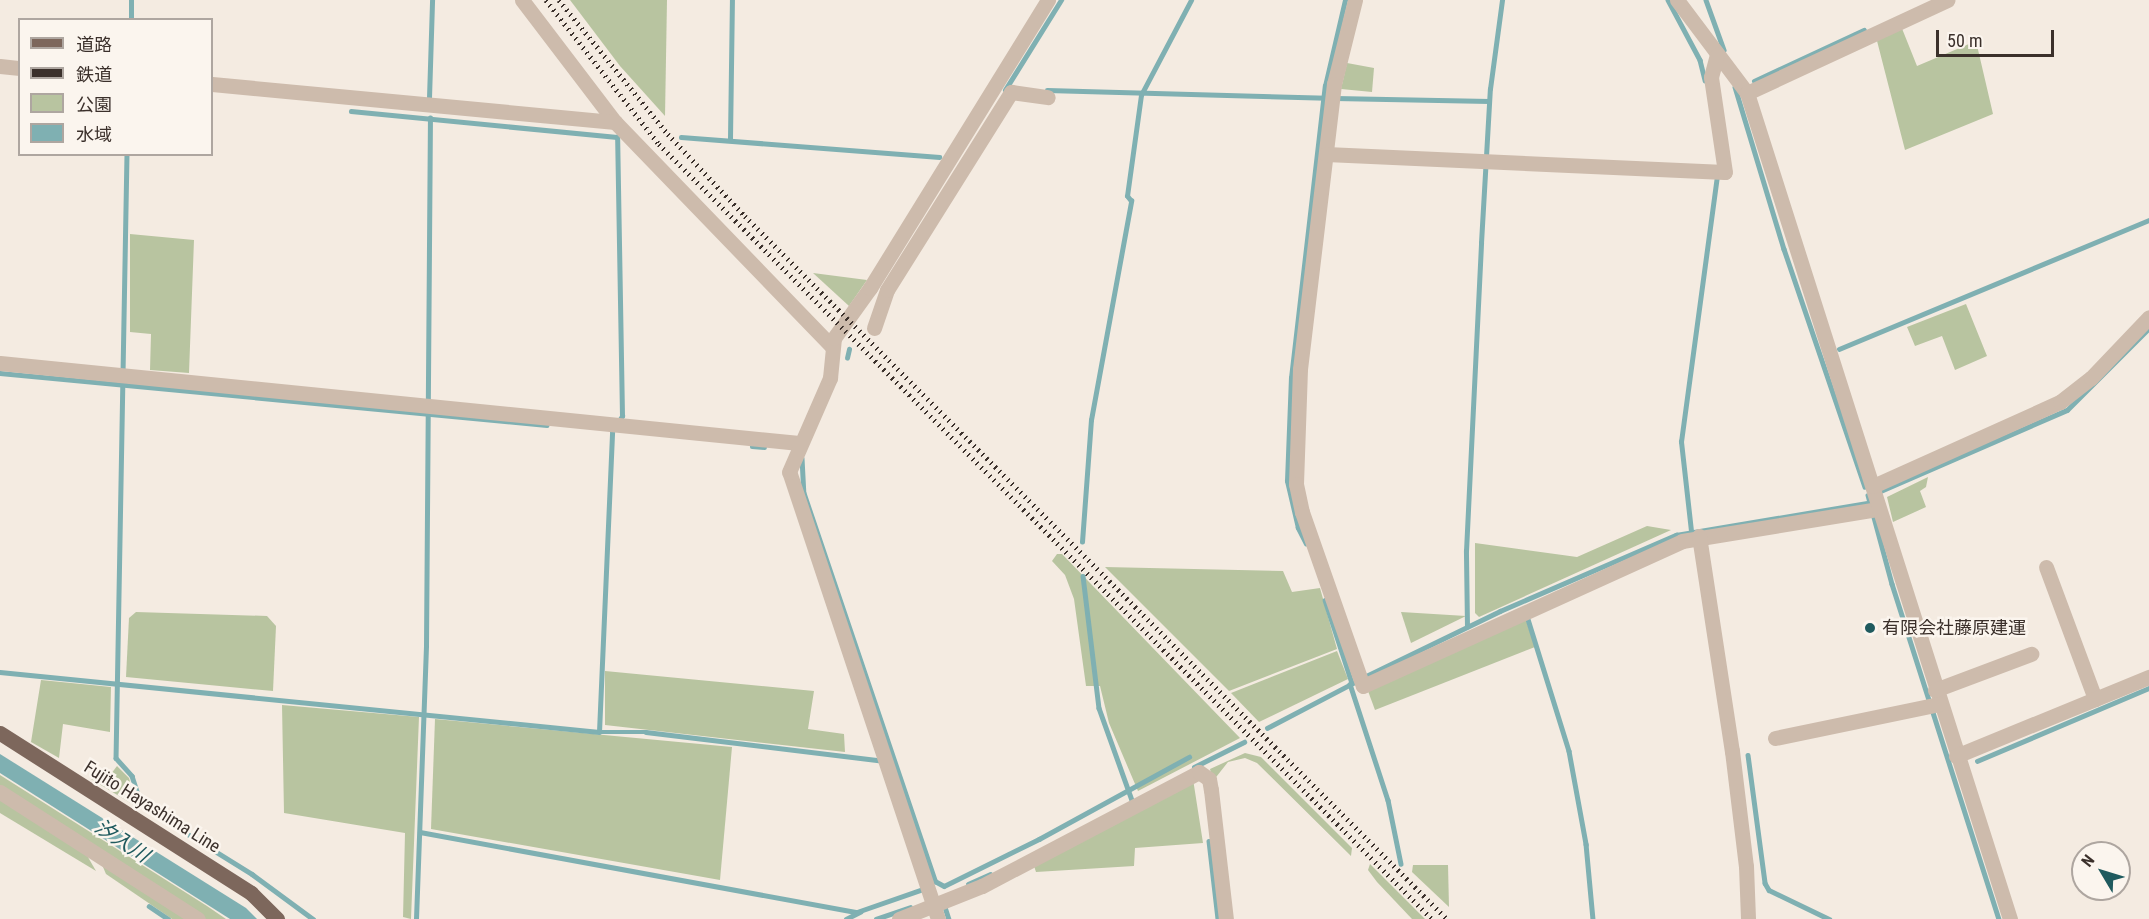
<!DOCTYPE html>
<meta charset="utf-8">
<style>
body{margin:0}
#map{position:relative;width:2149px;height:919px;overflow:hidden;background:#f4ebe1;font-family:"Roboto Condensed","Noto Sans JP",sans-serif}
div>[style]{position:absolute}
.green>*{inset:0;background:#b8c4a0}
.water>*{inset:0;background:#7fb0b2}
.stream>*{height:4.5px;margin:-2.25px;padding:0 2.25px;transform-origin:2.25px;border-radius:2.25px;background:#7fb0b2}
.minor>*{height:15px;margin:-7.5px;padding:0 7.5px;transform-origin:7.5px;border-radius:7.5px;background:#cdbbac}
.major>*{height:15px;margin:-7.5px;padding:0 7.5px;transform-origin:7.5px;border-radius:7.5px;background:#7d675c}
.rail>*{height:4.5px;margin-top:-2.25px;transform-origin:0;background:repeating-linear-gradient(90deg,#3b302b 0 1.5px,transparent 0 6px)}
.dots>*{width:16px;height:16px;translate:-50% -50%;box-sizing:border-box;border:3px solid #fbf5ee;border-radius:50%}
span{translate:-50% -50%;white-space:nowrap;text-align:center;line-height:1.15;-webkit-text-stroke:5px #fbf5ee;paint-order:stroke}
.poi-label{font-size:18px;color:#3b302b}
.left{translate:0 -50%;text-align:left}
.street-label{font-size:18px;color:#3b302b}
.water-label{font-size:20px;color:#1f5a5e;font-style:italic}
.legend{position:absolute;left:18px;top:18px;width:195px;height:138px;box-sizing:border-box;background:#fbf5ee;border:2px solid #aea6a0;margin:0;padding:8px 10px;list-style:none;font-size:18px;color:#3b302b}
.legend li{display:flex;align-items:center;gap:12px;height:30px}
.legend b{width:30px;border:2px solid #aea6a0}
.north{position:absolute;left:2071px;top:841px;width:60px;height:60px;box-sizing:border-box;background:#fbf5ee;border:2px solid #aea6a0;border-radius:50%;rotate:308deg;font-size:16px;font-weight:700;line-height:24px;text-align:center;color:#3b302b}
.north::after{content:'';display:block;margin:auto;width:21px;height:27px;background:#1f5a5e;clip-path:polygon(50% 0,100% 100%,50% 72%,0 100%)}
.scale{position:absolute;left:1936px;top:30px;width:118px;height:27px;box-sizing:border-box;border:3px solid #3b302b;border-top:0;padding-left:8px;font-size:18px;line-height:21px;white-space:nowrap;color:#3b302b;-webkit-text-stroke:4px #fbf5ee;paint-order:stroke}
</style>
<div id="map">
<div class="green">
<div style="clip-path:polygon(570px 0,667px 0,665px 116px,620px 66px)"></div>
<div style="clip-path:polygon(1901px 26px,1917px 66px,1976px 41px,1993px 114px,1905px 150px,1876px 37px)"></div>
<div style="clip-path:polygon(1347px 63px,1374px 68px,1372px 92px,1341px 89px)"></div>
<div style="clip-path:polygon(130px 234px,194px 240px,189px 373px,150px 370px,151px 334px,130px 332px)"></div>
<div style="clip-path:polygon(813px 273px,867px 280px,849px 306px)"></div>
<div style="clip-path:polygon(1966px 304px,1987px 356px,1955px 370px,1942px 336px,1915px 346px,1907px 327px)"></div>
<div style="clip-path:polygon(1928px 477px,1926px 487px,1920px 491px,1926px 507px,1893px 522px,1887px 497px)"></div>
<div style="clip-path:polygon(1647px 526px,1671px 530px,1479px 617px,1475px 613px,1475px 543px,1577px 557px)"></div>
<div style="clip-path:polygon(1057px 554px,1062px 554px,1240px 738px,1138px 791px,1109px 723px,1100px 686px,1086px 686px,1074px 599px,1065px 575px,1052px 561px)"></div>
<div style="clip-path:polygon(1105px 567px,1283px 571px,1292px 592px,1320px 588px,1337px 649px,1229px 691px)"></div>
<div style="clip-path:polygon(136px 612px,267px 616px,276px 626px,273px 691px,126px 677px,129px 618px)"></div>
<div style="clip-path:polygon(1401px 612px,1466px 616px,1411px 643px)"></div>
<div style="clip-path:polygon(1526px 620px,1535px 647px,1375px 710px,1368px 691px)"></div>
<div style="clip-path:polygon(1337px 651px,1348px 679px,1259px 722px,1231px 693px)"></div>
<div style="clip-path:polygon(605px 671px,814px 691px,808px 729px,844px 734px,845px 752px,605px 725px)"></div>
<div style="clip-path:polygon(41px 680px,111px 687px,110px 732px,63px 724px,59px 758px,31px 742px)"></div>
<div style="clip-path:polygon(282px 705px,419px 717px,411px 919px,403px 917px,405px 833px,284px 813px)"></div>
<div style="clip-path:polygon(435px 719px,732px 747px,720px 880px,431px 829px)"></div>
<div style="clip-path:polygon(1245px 753px,1261px 757px,1352px 848px,1351px 856px,1257px 763px,1245px 758px,1228px 762px,1213px 781px,1210px 769px)"></div>
<div style="clip-path:polygon(117px 766px,129px 778px,137px 807px,91px 779px,111px 774px)"></div>
<div style="clip-path:polygon(0 775px,207px 906px,226px 919px,204px 919px,0 789px)"></div>
<div style="clip-path:polygon(1193px 779px,1203px 843px,1135px 848px,1134px 866px,1036px 872px,1034px 866px)"></div>
<div style="clip-path:polygon(0 796px,85px 852px,96px 871px,0 813px)"></div>
<div style="clip-path:polygon(100px 860px,191px 919px,172px 919px,106px 874px)"></div>
<div style="clip-path:polygon(1370px 864px,1425px 919px,1412px 919px,1377px 882px,1368px 870px)"></div>
<div style="clip-path:polygon(1413px 865px,1448px 865px,1449px 907px,1412px 872px)"></div>
</div>
<div class="water">
<div style="clip-path:polygon(0 754px,246px 908px,257px 919px,230px 919px,11px 780px,0 773px)"></div>
</div>
<div class="stream">
<div style="left:1668px;top:0;width:68px;rotate:61.9deg"></div>
<div style="left:1700px;top:60px;width:21px;rotate:76deg"></div>
<div style="left:1706px;top:0;width:53px;rotate:70.2deg"></div>
<div style="left:131px;top:20px;width:20px;rotate:-90deg"></div>
<div style="left:1754px;top:81px;width:121px;rotate:-24.9deg"></div>
<div style="left:1735px;top:87px;width:169px;rotate:73.2deg"></div>
<div style="left:1784px;top:249px;width:251px;rotate:71.2deg"></div>
<div style="left:1005px;top:90px;width:106px;rotate:-58.1deg"></div>
<div style="left:1047px;top:90px;width:279px;rotate:1.6deg"></div>
<div style="left:429px;top:98px;width:98px;rotate:-88.2deg"></div>
<div style="left:1335px;top:98px;width:154px;rotate:1.1deg"></div>
<div style="left:351px;top:111px;width:267px;rotate:5.6deg"></div>
<div style="left:681px;top:137px;width:259px;rotate:4.4deg"></div>
<div style="left:730px;top:139px;width:139px;rotate:-89.2deg"></div>
<div style="left:127px;top:154px;width:604px;rotate:91.04deg"></div>
<div style="left:116px;top:758px;width:24px;rotate:48deg"></div>
<div style="left:132px;top:776px;width:26px;rotate:72deg"></div>
<div style="left:140px;top:801px;width:16px;rotate:43deg"></div>
<div style="left:152px;top:812px;width:118px;rotate:31.8deg"></div>
<div style="left:252px;top:874px;width:76px;rotate:36.4deg"></div>
<div style="left:1839px;top:349px;width:336px;rotate:-22.6deg"></div>
<div style="left:847px;top:358px;width:9px;rotate:-77deg"></div>
<div style="left:0;top:373px;width:549px;rotate:5.43deg"></div>
<div style="left:752px;top:446px;width:12px;rotate:5deg"></div>
<div style="left:802px;top:458px;width:35px;rotate:87deg"></div>
<div style="left:804px;top:493px;width:410px;rotate:71.3deg"></div>
<div style="left:935px;top:881px;width:10px;rotate:29deg"></div>
<div style="left:944px;top:886px;width:106px;rotate:-26.3deg"></div>
<div style="left:1039px;top:839px;width:171px;rotate:-28.7deg"></div>
<div style="left:1876px;top:493px;width:208px;rotate:-23.5deg"></div>
<div style="left:2067px;top:410px;width:116px;rotate:-45deg"></div>
<div style="left:1868px;top:495px;width:92px;rotate:74.9deg"></div>
<div style="left:1892px;top:584px;width:352px;rotate:72.3deg"></div>
<div style="left:1691px;top:531px;width:90px;rotate:-96.4deg"></div>
<div style="left:1681px;top:442px;width:270px;rotate:-82.3deg"></div>
<div style="left:1082px;top:542px;width:122px;rotate:-85.8deg"></div>
<div style="left:1091px;top:420px;width:223px;rotate:-79.6deg"></div>
<div style="left:1131px;top:201px;width:6px;rotate:-129deg"></div>
<div style="left:1127px;top:196px;width:102px;rotate:-82.1deg"></div>
<div style="left:1141px;top:95px;width:107px;rotate:-62.2deg"></div>
<div style="left:1306px;top:544px;width:18px;rotate:-117deg"></div>
<div style="left:1298px;top:528px;width:48px;rotate:-103.2deg"></div>
<div style="left:1287px;top:481px;width:103px;rotate:-87.8deg"></div>
<div style="left:1291px;top:378px;width:294px;rotate:-83.4deg"></div>
<div style="left:1325px;top:86px;width:88px;rotate:-76.9deg"></div>
<div style="left:1083px;top:576px;width:133px;rotate:83.1deg"></div>
<div style="left:1099px;top:708px;width:98px;rotate:70.3deg"></div>
<div style="left:1325px;top:600px;width:87px;rotate:72deg"></div>
<div style="left:1527px;top:616px;width:141px;rotate:72.7deg"></div>
<div style="left:1569px;top:751px;width:95px;rotate:79.6deg"></div>
<div style="left:1586px;top:844px;width:75px;rotate:84.7deg"></div>
<div style="left:1467px;top:627px;width:76px;rotate:-90.8deg"></div>
<div style="left:1466px;top:551px;width:308px;rotate:-87.2deg"></div>
<div style="left:1481px;top:243px;width:154px;rotate:-86.7deg"></div>
<div style="left:1490px;top:89px;width:90px;rotate:-82.3deg"></div>
<div style="left:0;top:672px;width:602px;rotate:5.72deg"></div>
<div style="left:599px;top:732px;width:47px"></div>
<div style="left:646px;top:732px;width:234px;rotate:6.9deg"></div>
<div style="left:1362px;top:678px;width:153px;rotate:-25.9deg"></div>
<div style="left:1500px;top:611px;width:192px;rotate:-23.4deg"></div>
<div style="left:1676px;top:535px;width:195px;rotate:-9.5deg"></div>
<div style="left:1350px;top:684px;width:122px;rotate:71.9deg"></div>
<div style="left:1388px;top:800px;width:65px;rotate:78.5deg"></div>
<div style="left:1267px;top:728px;width:99px;rotate:-27.6deg"></div>
<div style="left:599px;top:732px;width:301px;rotate:-87.5deg"></div>
<div style="left:612px;top:431px;width:18px;rotate:-56deg"></div>
<div style="left:622px;top:416px;width:279px;rotate:-91deg"></div>
<div style="left:1748px;top:755px;width:129px;rotate:82.4deg"></div>
<div style="left:1765px;top:883px;width:8px;rotate:60deg"></div>
<div style="left:1769px;top:890px;width:67px;rotate:25.8deg"></div>
<div style="left:1977px;top:761px;width:187px;rotate:-23deg"></div>
<div style="left:1194px;top:767px;width:56px;rotate:-26.6deg"></div>
<div style="left:420px;top:832px;width:444px;rotate:10.4deg"></div>
<div style="left:857px;top:912px;width:73px;rotate:-19.2deg"></div>
<div style="left:1209px;top:841px;width:79px;rotate:83.4deg"></div>
<div style="left:968px;top:884px;width:24px;rotate:-24deg"></div>
<div style="left:944px;top:904px;width:16px;rotate:72deg"></div>
<div style="left:149px;top:906px;width:23px;rotate:34deg"></div>
<div style="left:416px;top:919px;width:273px;rotate:-87.9deg"></div>
<div style="left:426px;top:646px;width:528px;rotate:-89.57deg"></div>
<div style="left:846px;top:919px;width:16px;rotate:-27deg"></div>
<div style="left:876px;top:919px;width:36px;rotate:-19deg"></div>
</div>
<div class="minor">
<div style="left:522px;top:0;width:153px;rotate:52.7deg"></div>
<div style="left:615px;top:122px;width:313px;rotate:46deg"></div>
<div style="left:1355px;top:0;width:87px;rotate:104deg"></div>
<div style="left:1334px;top:84px;width:287px;rotate:96.8deg"></div>
<div style="left:1300px;top:369px;width:115px;rotate:92deg"></div>
<div style="left:1296px;top:484px;width:29px;rotate:78deg"></div>
<div style="left:1302px;top:512px;width:184px;rotate:70.7deg"></div>
<div style="left:1363px;top:686px;width:350px;rotate:-24.4deg"></div>
<div style="left:1682px;top:541px;width:199px;rotate:-9.3deg"></div>
<div style="left:1677px;top:0;width:116px;rotate:53deg"></div>
<div style="left:1747px;top:93px;width:867px;rotate:72.34deg"></div>
<div style="left:0;top:66px;width:20px;rotate:6deg"></div>
<div style="left:212px;top:84px;width:405px;rotate:5.4deg"></div>
<div style="left:1747px;top:93px;width:221px;rotate:-24.9deg"></div>
<div style="left:1326px;top:154px;width:399px;rotate:2.6deg"></div>
<div style="left:1725px;top:172px;width:96px;rotate:-98.4deg"></div>
<div style="left:1711px;top:77px;width:23px;rotate:-75deg"></div>
<div style="left:874px;top:328px;width:40px;rotate:-71.1deg"></div>
<div style="left:887px;top:290px;width:234px;rotate:-57.9deg"></div>
<div style="left:1011px;top:92px;width:37px;rotate:8deg"></div>
<div style="left:0;top:363px;width:803px;rotate:5.72deg"></div>
<div style="left:1873px;top:486px;width:205px;rotate:-24.2deg"></div>
<div style="left:2060px;top:402px;width:39px;rotate:-38deg"></div>
<div style="left:2091px;top:378px;width:84px;rotate:-46.4deg"></div>
<div style="left:1699px;top:536px;width:218px;rotate:81.3deg"></div>
<div style="left:1732px;top:751px;width:116px;rotate:83.1deg"></div>
<div style="left:1746px;top:866px;width:53px;rotate:87.8deg"></div>
<div style="left:2046px;top:567px;width:141px;rotate:69.6deg"></div>
<div style="left:1935px;top:690px;width:103px;rotate:-20.6deg"></div>
<div style="left:1775px;top:738px;width:167px;rotate:-11.7deg"></div>
<div style="left:1956px;top:756px;width:209px;rotate:-22.3deg"></div>
<div style="left:0;top:792px;width:235px;rotate:32.7deg"></div>
<div style="left:899px;top:919px;width:89px;rotate:-21.7deg"></div>
<div style="left:982px;top:886px;width:245px;rotate:-27.7deg"></div>
<div style="left:1199px;top:772px;width:12px;rotate:35deg"></div>
<div style="left:1209px;top:779px;width:11px;rotate:80deg"></div>
<div style="left:1211px;top:790px;width:130px;rotate:83.4deg"></div>
<div style="left:938px;top:919px;width:471px;rotate:-108.4deg"></div>
<div style="left:789px;top:472px;width:103px;rotate:-66.4deg"></div>
<div style="left:830px;top:378px;width:40px;rotate:-84.3deg"></div>
<div style="left:834px;top:338px;width:62px;rotate:-54.2deg"></div>
<div style="left:870px;top:288px;width:339px;rotate:-58.3deg"></div>
</div>
<div class="major">
<div style="left:0;top:733px;width:298px;rotate:32.5deg"></div>
<div style="left:251px;top:893px;width:37px;rotate:45deg"></div>
</div>
<div class="rail">
<div style="left:546px;top:0;width:183px;rotate:51.9deg"></div>
<div style="left:659px;top:144px;width:1095px;rotate:45.07deg"></div>
<div style="left:559px;top:0;width:173px;rotate:50.9deg"></div>
<div style="left:668px;top:134px;width:112px;rotate:46.8deg"></div>
<div style="left:745px;top:216px;width:993px;rotate:45.04deg"></div>
</div>
<div class="dots">
<div style="left:1870px;top:628px;background:#1f5a5e"></div>
</div>
<div class="poi-label">
<span class="left" style="left:1882px;top:628px">有限会社藤原建運</span>
</div>
<div class="street-label">
<span style="left:152px;top:807px;rotate:32deg">Fujito Hayashima Line</span>
</div>
<div class="water-label">
<span style="left:122px;top:841px;rotate:33deg">汐入川</span>
</div>
<ul class="legend">
<li><b style="height:8px;background:#7d675c"></b>道路</li>
<li><b style="height:8px;background:#3b302b"></b>鉄道</li>
<li><b style="height:16px;background:#b8c4a0"></b>公園</li>
<li><b style="height:16px;background:#7fb0b2"></b>水域</li>
</ul>
<div class="north">N</div>
<div class="scale">50 m</div>
</div>
